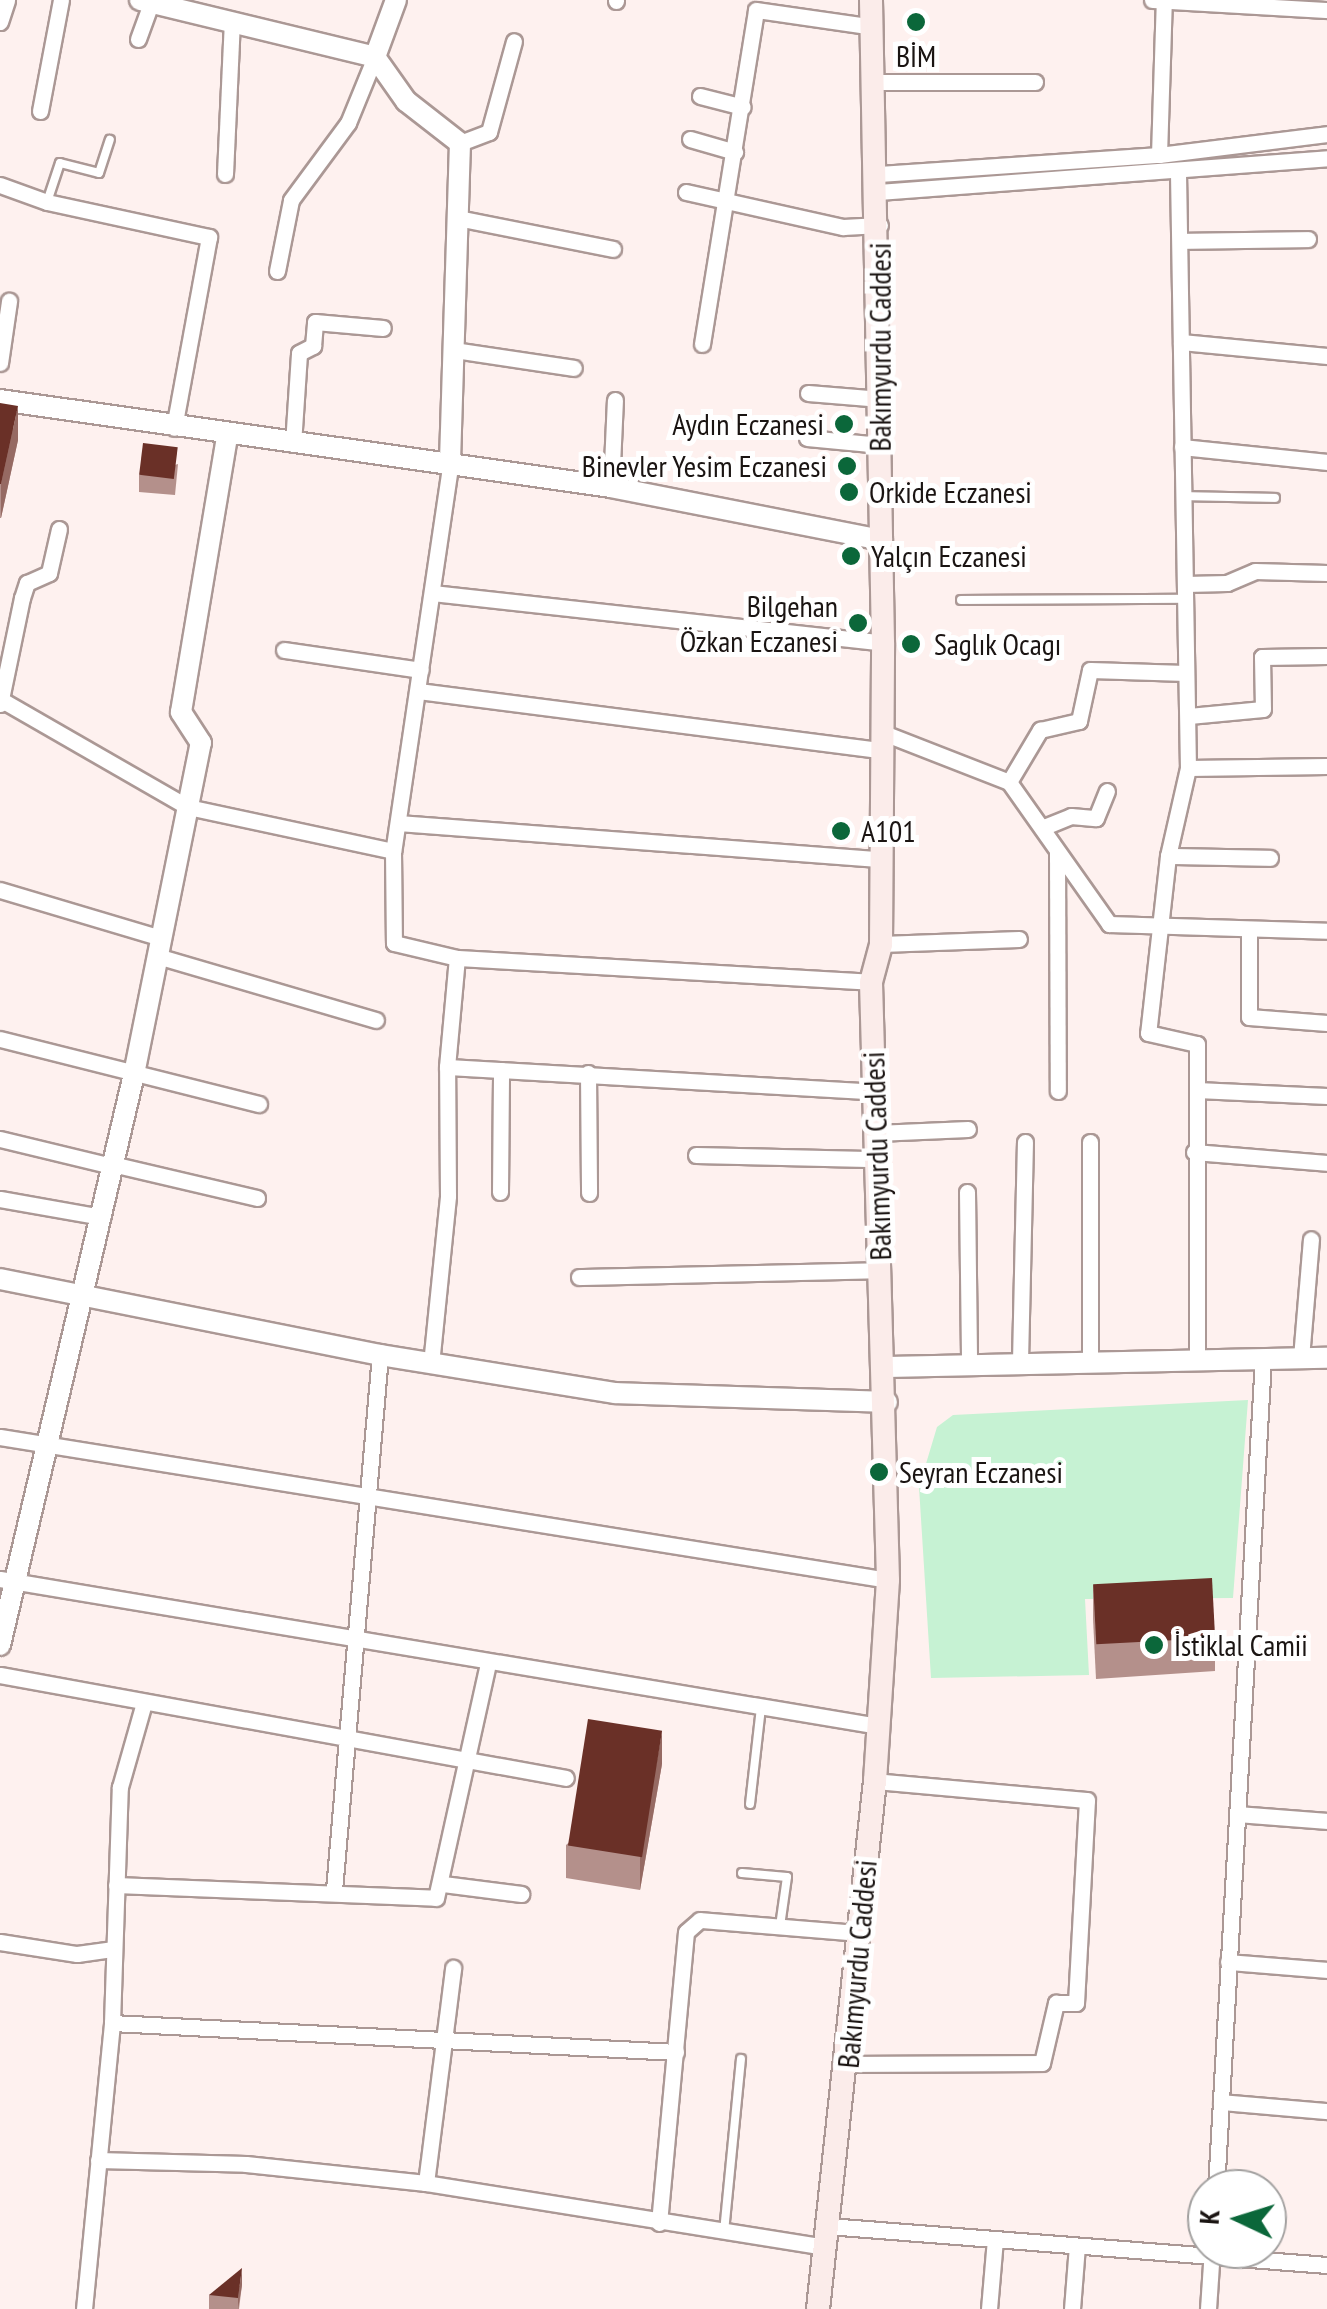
<!DOCTYPE html>
<meta charset="utf-8">
<style>
body{margin:0}
#map{position:relative;width:1327px;height:2309px;overflow:hidden;background:#fef1ef;font-family:"PT Sans Narrow",sans-serif}
div>[style]{position:absolute}
.green>*{inset:0;background:#c6f2d3}
.roads{filter:drop-shadow(2px 0 #ab9895) drop-shadow(-2px 0 #ab9895) drop-shadow(0 2px #ab9895) drop-shadow(0 -2px #ab9895)}
.service>*{height:8px;margin:-4px;padding:0 4px;transform-origin:4px;border-radius:4px;background:#fff}
.minor>*{height:15px;margin:-7.5px;padding:0 7.5px;transform-origin:7.5px;border-radius:7.5px;background:#fff}
.tertiary>*{height:20px;margin:-10px;padding:0 10px;transform-origin:10px;border-radius:10px;background:#fff}
.secondary>*{height:22px;margin:-11px;padding:0 11px;transform-origin:11px;border-radius:11px;background:#fbecea}
.wall>*{inset:0;background:#b4908b}
.shaded-wall>*{inset:0;background:#966a63}
.building>*{inset:0;background:#6a3027;transform-origin:0 0}
.dots>*{width:28px;height:28px;translate:-50% -50%;box-sizing:border-box;border:5px solid #fff;border-radius:50%}
span{translate:-50% -50%;white-space:nowrap;text-align:center;line-height:1.15;-webkit-text-stroke:10px #fff;paint-order:stroke}
.poi-label{font-size:30px;color:#1a1412}
.right{translate:-100% -50%;text-align:right}
.left{translate:0 -50%;text-align:left}
.street-label{font-size:30px;color:#1a1412}
.north{position:absolute;left:1187px;top:2169px;width:100px;height:100px;box-sizing:border-box;background:#fff;border:2px solid #a3a1a0;border-radius:50%;rotate:274deg;font-size:28px;font-weight:700;line-height:40px;text-align:center;color:#1a1412}
.north::after{content:'';display:block;margin:auto;width:35px;height:45px;background:#0b673a;clip-path:polygon(50% 0,100% 100%,50% 72%,0 100%)}
</style>
<div id="map">
<div class="green">
<div style="clip-path:polygon(1248px 1400px,1233px 1598px,1085px 1599px,1089px 1675px,931px 1678px,919px 1487px,937px 1427px,953px 1415px)"></div>
</div>
<div class="roads">
<div class="service">
<div style="left:47px;top:202px;width:41px;rotate:-71.6deg"></div>
<div style="left:60px;top:163px;width:40px;rotate:14.4deg"></div>
<div style="left:99px;top:173px;width:35px;rotate:-72deg"></div>
<div style="left:1183px;top:496px;width:92px;rotate:1.2deg"></div>
<div style="left:961px;top:600px;width:224px;rotate:-0.3deg"></div>
<div style="left:750px;top:1804px;width:98px;rotate:-83.5deg"></div>
<div style="left:742px;top:1873px;width:45px;rotate:5.1deg"></div>
<div style="left:787px;top:1877px;width:49px;rotate:98.1deg"></div>
<div style="left:724px;top:2232px;width:174px;rotate:-84.4deg"></div>
</div>
<div class="minor">
<div style="left:1152px;top:0;width:175px;rotate:3.3deg"></div>
<div style="left:616px;top:1px;width:1px;rotate:-90deg"></div>
<div style="left:0;top:22px;width:23px;rotate:-72deg"></div>
<div style="left:138px;top:39px;width:38px;rotate:-70deg"></div>
<div style="left:877px;top:82px;width:158px"></div>
<div style="left:700px;top:96px;width:44px;rotate:14.3deg"></div>
<div style="left:40px;top:111px;width:113px;rotate:-79.3deg"></div>
<div style="left:690px;top:139px;width:47px;rotate:16.1deg"></div>
<div style="left:460px;top:143px;width:31px;rotate:-21deg"></div>
<div style="left:489px;top:132px;width:94px;rotate:-74.6deg"></div>
<div style="left:1159px;top:155px;width:155px;rotate:-88.2deg"></div>
<div style="left:1178px;top:173px;width:595px;rotate:89.04deg"></div>
<div style="left:1188px;top:768px;width:90px;rotate:102.8deg"></div>
<div style="left:1168px;top:856px;width:178px;rotate:96.4deg"></div>
<div style="left:1148px;top:1033px;width:50px;rotate:12.7deg"></div>
<div style="left:1197px;top:1044px;width:315px;rotate:90deg"></div>
<div style="left:225px;top:174px;width:153px;rotate:-87.4deg"></div>
<div style="left:879px;top:174px;width:281px;rotate:-3.9deg"></div>
<div style="left:1159px;top:155px;width:169px;rotate:-7.1deg"></div>
<div style="left:0;top:185px;width:50px;rotate:19.9deg"></div>
<div style="left:47px;top:202px;width:166px;rotate:12.2deg"></div>
<div style="left:209px;top:237px;width:194px;rotate:100.4deg"></div>
<div style="left:686px;top:192px;width:161px;rotate:12.6deg"></div>
<div style="left:843px;top:227px;width:37px;rotate:-3deg"></div>
<div style="left:879px;top:192px;width:449px;rotate:-4.3deg"></div>
<div style="left:458px;top:218px;width:158px;rotate:11.3deg"></div>
<div style="left:1181px;top:241px;width:127px;rotate:-0.9deg"></div>
<div style="left:277px;top:271px;width:72px;rotate:-78.8deg"></div>
<div style="left:291px;top:200px;width:96px;rotate:-53.5deg"></div>
<div style="left:348px;top:123px;width:71px;rotate:-67.8deg"></div>
<div style="left:1181px;top:342px;width:147px;rotate:5.5deg"></div>
<div style="left:702px;top:344px;width:338px;rotate:-80.8deg"></div>
<div style="left:756px;top:10px;width:119px;rotate:8.2deg"></div>
<div style="left:454px;top:350px;width:121px;rotate:8.5deg"></div>
<div style="left:0;top:363px;width:63px;rotate:-81.7deg"></div>
<div style="left:808px;top:393px;width:73px;rotate:4.7deg"></div>
<div style="left:807px;top:438px;width:74px;rotate:5.4deg"></div>
<div style="left:293px;top:444px;width:91px;rotate:-86.2deg"></div>
<div style="left:299px;top:353px;width:16px;rotate:-27deg"></div>
<div style="left:313px;top:346px;width:24px;rotate:-85deg"></div>
<div style="left:315px;top:322px;width:68px;rotate:5deg"></div>
<div style="left:1182px;top:447px;width:146px;rotate:5.9deg"></div>
<div style="left:450px;top:467px;width:388px;rotate:98.4deg"></div>
<div style="left:393px;top:851px;width:92px;rotate:89.4deg"></div>
<div style="left:394px;top:943px;width:65px;rotate:13.4deg"></div>
<div style="left:457px;top:958px;width:415px;rotate:3.3deg"></div>
<div style="left:611px;top:487px;width:87px;rotate:-87.4deg"></div>
<div style="left:1186px;top:584px;width:41px;rotate:-1.4deg"></div>
<div style="left:1227px;top:583px;width:30px;rotate:-23deg"></div>
<div style="left:1255px;top:571px;width:72px;rotate:1.6deg"></div>
<div style="left:433px;top:593px;width:453px;rotate:6.3deg"></div>
<div style="left:284px;top:650px;width:138px;rotate:8.3deg"></div>
<div style="left:418px;top:691px;width:467px;rotate:7.3deg"></div>
<div style="left:0;top:699px;width:217px;rotate:29.9deg"></div>
<div style="left:188px;top:807px;width:210px;rotate:12.1deg"></div>
<div style="left:0;top:704px;width:108px;rotate:-78.3deg"></div>
<div style="left:22px;top:598px;width:16px;rotate:-72deg"></div>
<div style="left:27px;top:583px;width:24px;rotate:-24deg"></div>
<div style="left:49px;top:573px;width:45px;rotate:-77.2deg"></div>
<div style="left:1189px;top:716px;width:74px;rotate:-5.4deg"></div>
<div style="left:1263px;top:709px;width:52px;rotate:-91.1deg"></div>
<div style="left:1262px;top:657px;width:65px;rotate:-0.9deg"></div>
<div style="left:881px;top:732px;width:137px;rotate:21.3deg"></div>
<div style="left:1009px;top:782px;width:174px;rotate:54.8deg"></div>
<div style="left:1109px;top:924px;width:218px;rotate:1.8deg"></div>
<div style="left:1188px;top:768px;width:139px;rotate:-0.8deg"></div>
<div style="left:1009px;top:782px;width:61px;rotate:-59.2deg"></div>
<div style="left:1040px;top:730px;width:40px;rotate:-13deg"></div>
<div style="left:1079px;top:721px;width:52px;rotate:-77.8deg"></div>
<div style="left:1090px;top:670px;width:96px;rotate:1.8deg"></div>
<div style="left:398px;top:823px;width:485px;rotate:4.3deg"></div>
<div style="left:1044px;top:827px;width:29px;rotate:-22deg"></div>
<div style="left:1071px;top:816px;width:25px;rotate:5deg"></div>
<div style="left:1096px;top:818px;width:29px;rotate:-68deg"></div>
<div style="left:1057px;top:852px;width:239px;rotate:89.8deg"></div>
<div style="left:1168px;top:856px;width:102px;rotate:1.1deg"></div>
<div style="left:0;top:890px;width:168px;rotate:16.6deg"></div>
<div style="left:1249px;top:930px;width:87px;rotate:90deg"></div>
<div style="left:1249px;top:1017px;width:78px;rotate:4.4deg"></div>
<div style="left:881px;top:944px;width:138px;rotate:-2.1deg"></div>
<div style="left:157px;top:956px;width:228px;rotate:16.3deg"></div>
<div style="left:0;top:1039px;width:267px;rotate:14.1deg"></div>
<div style="left:447px;top:1067px;width:429px;rotate:3.3deg"></div>
<div style="left:588px;top:1073px;width:120px;rotate:89.5deg"></div>
<div style="left:1197px;top:1090px;width:130px;rotate:2.6deg"></div>
<div style="left:876px;top:1133px;width:92px;rotate:-2.5deg"></div>
<div style="left:0;top:1139px;width:115px;rotate:13.6deg"></div>
<div style="left:1090px;top:1142px;width:218px;rotate:90deg"></div>
<div style="left:1194px;top:1152px;width:133px;rotate:4.7deg"></div>
<div style="left:696px;top:1155px;width:182px;rotate:1.3deg"></div>
<div style="left:112px;top:1164px;width:149px;rotate:13.2deg"></div>
<div style="left:500px;top:1192px;width:122px;rotate:-89.5deg"></div>
<div style="left:967px;top:1192px;width:171px;rotate:89.3deg"></div>
<div style="left:0;top:1199px;width:104px;rotate:10deg"></div>
<div style="left:579px;top:1277px;width:301px;rotate:-1.3deg"></div>
<div style="left:1301px;top:1358px;width:119px;rotate:-85.2deg"></div>
<div style="left:1020px;top:1361px;width:219px;rotate:-88.7deg"></div>
<div style="left:431px;top:1364px;width:169px;rotate:-84.2deg"></div>
<div style="left:448px;top:1196px;width:129px;rotate:-90.4deg"></div>
<div style="left:447px;top:1067px;width:109px;rotate:-84.8deg"></div>
<div style="left:0;top:1437px;width:899px;rotate:9.15deg"></div>
<div style="left:0;top:1579px;width:890px;rotate:9.5deg"></div>
<div style="left:0;top:1675px;width:575px;rotate:10.31deg"></div>
<div style="left:1238px;top:1814px;width:89px;rotate:4.5deg"></div>
<div style="left:443px;top:1884px;width:79px;rotate:7.3deg"></div>
<div style="left:116px;top:1885px;width:320px;rotate:2.3deg"></div>
<div style="left:436px;top:1898px;width:241px;rotate:-77.5deg"></div>
<div style="left:334px;top:1890px;width:537px;rotate:-85.09deg"></div>
<div style="left:0;top:1942px;width:78px;rotate:8.9deg"></div>
<div style="left:77px;top:1954px;width:37px;rotate:-8deg"></div>
<div style="left:1228px;top:1962px;width:99px;rotate:4.6deg"></div>
<div style="left:112px;top:2023px;width:565px;rotate:2.94deg"></div>
<div style="left:848px;top:2064px;width:194px;rotate:-0.3deg"></div>
<div style="left:1042px;top:2063px;width:62px;rotate:-76.9deg"></div>
<div style="left:1056px;top:2003px;width:20px"></div>
<div style="left:1076px;top:2003px;width:203px;rotate:-86.9deg"></div>
<div style="left:1087px;top:1800px;width:213px;rotate:-174.9deg"></div>
<div style="left:1221px;top:2102px;width:106px;rotate:4.9deg"></div>
<div style="left:98px;top:2160px;width:148px;rotate:1.5deg"></div>
<div style="left:246px;top:2164px;width:181px;rotate:6deg"></div>
<div style="left:426px;top:2183px;width:405px;rotate:9.1deg"></div>
<div style="left:426px;top:2183px;width:217px;rotate:-82.8deg"></div>
<div style="left:1216px;top:2189px;width:832px;rotate:-86.76deg"></div>
<div style="left:659px;top:2223px;width:292px;rotate:-84.7deg"></div>
<div style="left:686px;top:1932px;width:18px;rotate:-41deg"></div>
<div style="left:700px;top:1920px;width:159px;rotate:4.7deg"></div>
<div style="left:828px;top:2226px;width:501px;rotate:4.47deg"></div>
<div style="left:84px;top:2309px;width:287px;rotate:-84.4deg"></div>
<div style="left:112px;top:2023px;width:236px;rotate:-88.1deg"></div>
<div style="left:120px;top:1787px;width:87px;rotate:-74.1deg"></div>
<div style="left:989px;top:2309px;width:70px;rotate:-85.1deg"></div>
<div style="left:1072px;top:2309px;width:63px;rotate:-85.5deg"></div>
<div style="left:1208px;top:2309px;width:60px;rotate:-86.2deg"></div>
</div>
<div class="tertiary">
<div style="left:140px;top:0;width:242px;rotate:13.6deg"></div>
<div style="left:375px;top:57px;width:54px;rotate:54.8deg"></div>
<div style="left:406px;top:101px;width:68px;rotate:37.9deg"></div>
<div style="left:460px;top:143px;width:324px;rotate:91.8deg"></div>
<div style="left:375px;top:57px;width:61px;rotate:-69.8deg"></div>
<div style="left:0;top:400px;width:617px;rotate:8.1deg"></div>
<div style="left:611px;top:487px;width:276px;rotate:11.1deg"></div>
<div style="left:0;top:1279px;width:388px;rotate:11.3deg"></div>
<div style="left:380px;top:1355px;width:238px;rotate:9.2deg"></div>
<div style="left:615px;top:1393px;width:272px;rotate:1.9deg"></div>
<div style="left:885px;top:1367px;width:442px;rotate:-1.2deg"></div>
<div style="left:0;top:1645px;width:587px;rotate:-76.79deg"></div>
<div style="left:134px;top:1074px;width:338px;rotate:-78.6deg"></div>
<div style="left:201px;top:743px;width:37px;rotate:-123deg"></div>
<div style="left:181px;top:712px;width:279px;rotate:-80.5deg"></div>
</div>
<div class="secondary">
<div style="left:818px;top:2309px;width:531px;rotate:-83.84deg"></div>
<div style="left:875px;top:1781px;width:201px;rotate:-86.3deg"></div>
<div style="left:888px;top:1580px;width:598px;rotate:-91.63deg"></div>
<div style="left:871px;top:982px;width:39px;rotate:-75deg"></div>
<div style="left:881px;top:944px;width:301px;rotate:-89.6deg"></div>
<div style="left:883px;top:643px;width:643px;rotate:-91.07deg"></div>
</div>
</div>
<div class="wall">
<div style="clip-path:polygon(0 403px,18px 440px,1px 518px,0 518px)"></div>
<div style="clip-path:polygon(178px 464px,175px 495px,139px 492px,139px 475px)"></div>
<div style="clip-path:polygon(1093px 1585px,1215px 1638px,1215px 1671px,1096px 1679px,1093px 1619px)"></div>
<div style="clip-path:polygon(662px 1764px,640px 1890px,566px 1878px,566px 1845px)"></div>
<div style="clip-path:polygon(242px 2285px,239px 2309px,209px 2309px,209px 2295px)"></div>
</div>
<div class="shaded-wall">
<div style="clip-path:polygon(18px 406px,18px 440px,1px 518px,1px 484px)"></div>
<div style="clip-path:polygon(662px 1731px,662px 1764px,640px 1890px,640px 1856px)"></div>
<div style="clip-path:polygon(242px 2268px,242px 2285px,238px 2309px,238px 2298px)"></div>
</div>
<div class="building">
<div style="clip-path:polygon(0 403px,18px 406px,1px 484px,0 484px)"></div>
<div style="left:143px;top:443px;width:35px;height:32px;rotate:7deg"></div>
<div style="left:1212px;top:1578px;width:60px;height:119px;rotate:87deg"></div>
<div style="left:588px;top:1719px;width:75px;height:128px;rotate:9deg"></div>
<div style="clip-path:polygon(242px 2268px,238px 2298px,209px 2295px)"></div>
</div>
<div class="dots">
<div style="left:916px;top:22px;background:#0b673a"></div>
<div style="left:844px;top:424px;background:#0b673a"></div>
<div style="left:847px;top:466px;background:#0b673a"></div>
<div style="left:849px;top:492px;background:#0b673a"></div>
<div style="left:851px;top:556px;background:#0b673a"></div>
<div style="left:858px;top:623px;background:#0b673a"></div>
<div style="left:911px;top:644px;background:#0b673a"></div>
<div style="left:841px;top:831px;background:#0b673a"></div>
<div style="left:879px;top:1472px;background:#0b673a"></div>
<div style="left:1154px;top:1645px;background:#0b673a"></div>
</div>
<div class="poi-label">
<span style="left:916px;top:56px">BİM</span>
<span class="right" style="left:824px;top:424px">Aydın Eczanesi</span>
<span class="right" style="left:827px;top:466px">Binevler Yesim Eczanesi</span>
<span class="left" style="left:869px;top:492px">Orkide Eczanesi</span>
<span class="left" style="left:871px;top:556px">Yalçın Eczanesi</span>
<span class="right" style="left:838px;top:623px">Bilgehan<br>Özkan Eczanesi</span>
<span class="left" style="left:934px;top:644px">Saglık Ocagı</span>
<span class="left" style="left:861px;top:831px">A101</span>
<span class="left" style="left:899px;top:1472px">Seyran Eczanesi</span>
<span class="left" style="left:1174px;top:1645px">İstiklal Camii</span>
</div>
<div class="street-label">
<span style="left:880px;top:347px;rotate:-90deg">Bakımyurdu Caddesi</span>
<span style="left:877px;top:1156px;rotate:-92deg">Bakımyurdu Caddesi</span>
<span style="left:857px;top:1964px;rotate:-85deg">Bakımyurdu Caddesi</span>
</div>
<div class="north">K</div>
</div>
